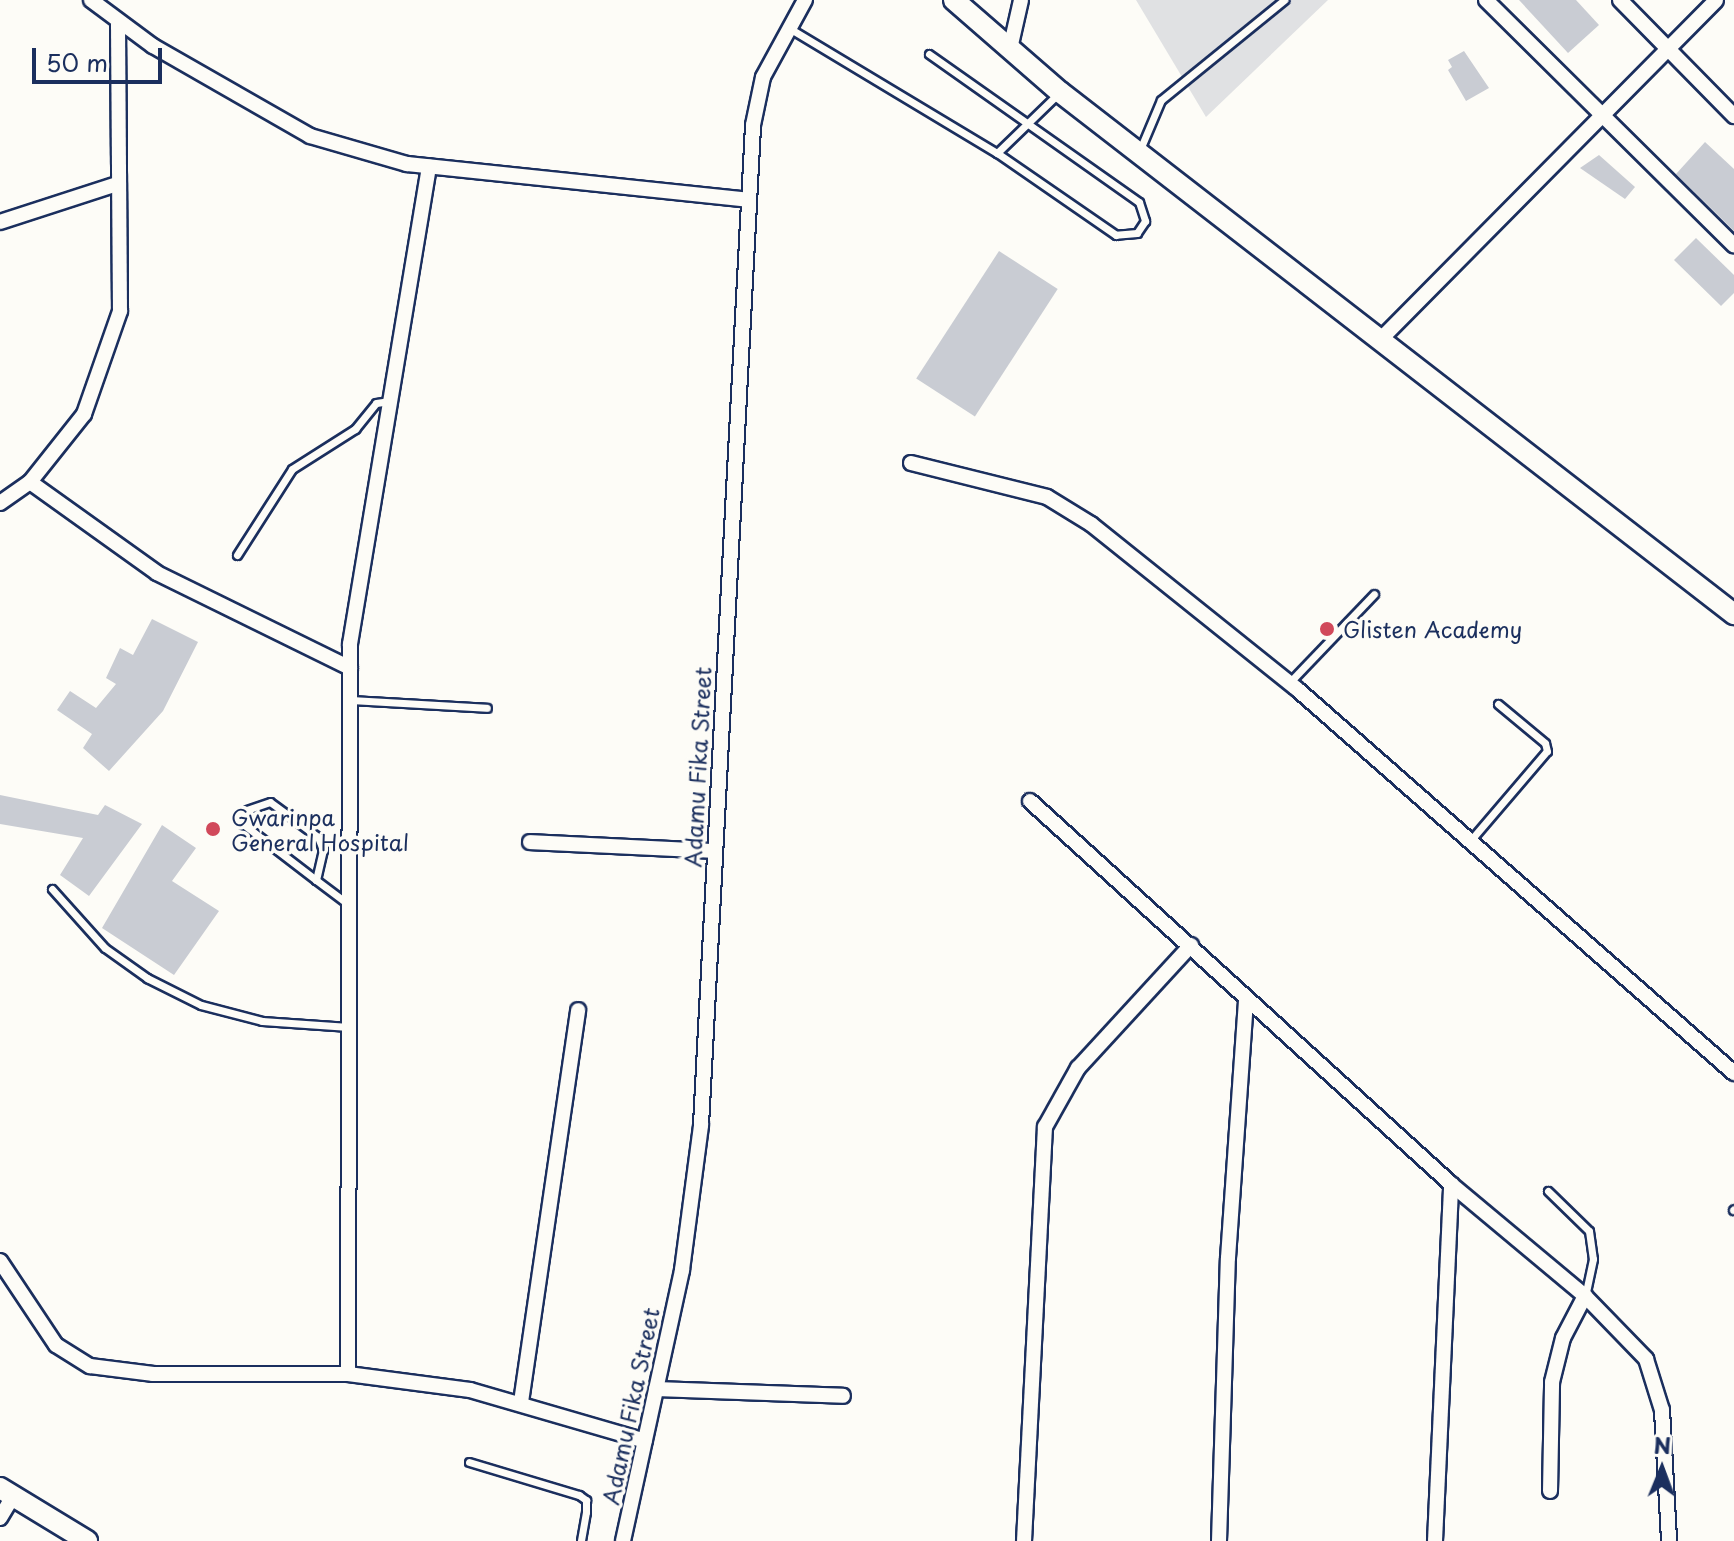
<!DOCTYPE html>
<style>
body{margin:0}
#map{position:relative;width:1734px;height:1541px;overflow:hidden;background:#fdfcf7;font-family:"Playpen Sans",sans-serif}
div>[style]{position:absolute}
.green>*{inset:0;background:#e0e1e3}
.building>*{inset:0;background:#c9ccd3;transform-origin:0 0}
.roads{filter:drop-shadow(2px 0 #1b2f5e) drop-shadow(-2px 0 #1b2f5e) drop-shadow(0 2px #1b2f5e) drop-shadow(0 -2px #1b2f5e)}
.lane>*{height:7px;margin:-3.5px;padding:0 3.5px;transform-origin:3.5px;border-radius:3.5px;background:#fdfcf7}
.street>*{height:14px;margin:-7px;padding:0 7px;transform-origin:7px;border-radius:7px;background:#fdfcf7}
.secondary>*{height:20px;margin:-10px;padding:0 10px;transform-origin:10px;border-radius:10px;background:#fdfcf7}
.dots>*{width:22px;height:22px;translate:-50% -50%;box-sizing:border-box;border:4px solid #fdfcf7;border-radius:50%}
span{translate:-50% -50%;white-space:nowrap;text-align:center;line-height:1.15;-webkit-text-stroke:7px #fdfcf7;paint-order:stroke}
.poi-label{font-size:22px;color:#1b2f5e}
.left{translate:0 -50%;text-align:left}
.street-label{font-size:22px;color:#1b2f5e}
.north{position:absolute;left:1622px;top:1429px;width:80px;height:80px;-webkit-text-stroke:6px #fdfcf7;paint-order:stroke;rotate:1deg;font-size:22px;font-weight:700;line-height:32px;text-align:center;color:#1b2f5e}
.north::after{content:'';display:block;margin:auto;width:28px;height:36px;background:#1b2f5e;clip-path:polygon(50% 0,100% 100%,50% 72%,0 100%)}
.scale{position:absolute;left:32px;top:48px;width:130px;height:36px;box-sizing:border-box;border:4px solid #1b2f5e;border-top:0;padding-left:10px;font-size:24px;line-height:28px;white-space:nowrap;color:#1b2f5e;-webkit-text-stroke:6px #fdfcf7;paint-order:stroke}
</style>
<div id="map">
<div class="green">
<div style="clip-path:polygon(1136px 0,1328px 0,1206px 117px)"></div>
</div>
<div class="building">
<div style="clip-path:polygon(1519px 0,1576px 0,1599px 25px,1568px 53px)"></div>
<div style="clip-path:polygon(1464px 51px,1489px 88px,1466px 101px,1448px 70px,1452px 67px,1448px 60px)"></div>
<div style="clip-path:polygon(1705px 142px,1734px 169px,1734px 231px,1676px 174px)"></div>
<div style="clip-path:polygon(1599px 155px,1635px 187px,1625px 199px,1580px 168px)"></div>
<div style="clip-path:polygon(1696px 238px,1734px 275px,1734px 293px,1721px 306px,1674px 260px)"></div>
<div style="left:999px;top:251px;width:70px;height:152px;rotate:33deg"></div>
<div style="clip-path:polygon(152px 619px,198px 642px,163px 711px,109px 771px,83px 748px,92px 734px,57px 710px,70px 691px,96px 708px,116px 684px,106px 678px,120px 648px,133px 655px)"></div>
<div style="clip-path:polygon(0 795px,98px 815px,105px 805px,142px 824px,89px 896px,60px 875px,83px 838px,0 824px)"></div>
<div style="clip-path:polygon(162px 825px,196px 848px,172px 881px,219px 911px,174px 975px,102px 928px)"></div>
</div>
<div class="roads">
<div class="lane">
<div style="left:789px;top:28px;width:243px;rotate:31deg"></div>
<div style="left:997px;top:153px;width:88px;rotate:-44.1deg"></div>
<div style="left:929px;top:54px;width:257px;rotate:35.2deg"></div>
<div style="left:1139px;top:202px;width:20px;rotate:72deg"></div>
<div style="left:1145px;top:221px;width:14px;rotate:124deg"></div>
<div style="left:1137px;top:233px;width:21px;rotate:175deg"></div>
<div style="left:1116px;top:235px;width:145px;rotate:-145.4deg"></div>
<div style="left:1139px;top:152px;width:56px;rotate:-67.1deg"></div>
<div style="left:1161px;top:100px;width:159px;rotate:-39.1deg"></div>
<div style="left:237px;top:555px;width:102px;rotate:-57.4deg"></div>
<div style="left:292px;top:469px;width:75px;rotate:-32.4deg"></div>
<div style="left:355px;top:429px;width:33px;rotate:-51deg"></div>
<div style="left:376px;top:403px;width:14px;rotate:-8deg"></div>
<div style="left:1289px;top:683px;width:123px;rotate:-46.3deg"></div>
<div style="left:350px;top:700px;width:137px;rotate:3.3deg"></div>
<div style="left:1470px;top:841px;width:118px;rotate:-49.5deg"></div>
<div style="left:1547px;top:751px;width:8px;rotate:-104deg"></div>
<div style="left:1545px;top:743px;width:61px;rotate:-140.3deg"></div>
<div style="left:316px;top:880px;width:31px;rotate:-77deg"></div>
<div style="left:323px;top:850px;width:14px;rotate:-111deg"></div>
<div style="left:318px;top:837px;width:59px;rotate:-143.9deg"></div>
<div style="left:270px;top:802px;width:24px;rotate:161deg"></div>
<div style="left:247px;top:810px;width:15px;rotate:106deg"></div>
<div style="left:243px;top:824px;width:92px;rotate:37.5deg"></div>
<div style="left:316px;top:880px;width:40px;rotate:37deg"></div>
<div style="left:52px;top:889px;width:79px;rotate:48.1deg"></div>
<div style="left:105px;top:948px;width:52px;rotate:35.5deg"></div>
<div style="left:147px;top:978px;width:60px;rotate:26.6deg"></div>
<div style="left:201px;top:1005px;width:63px;rotate:14.7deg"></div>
<div style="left:262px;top:1021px;width:87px;rotate:3.9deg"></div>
<div style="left:1548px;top:1191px;width:57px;rotate:44.3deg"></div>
<div style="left:1589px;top:1231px;width:28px;rotate:82deg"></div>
<div style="left:1593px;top:1259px;width:38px;rotate:102deg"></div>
<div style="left:1733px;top:1210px;width:1px;rotate:-45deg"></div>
<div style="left:469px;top:1462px;width:115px;rotate:16.7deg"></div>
<div style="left:579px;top:1495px;width:9px;rotate:36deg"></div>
<div style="left:586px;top:1500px;width:12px;rotate:90deg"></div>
<div style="left:586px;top:1512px;width:29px;rotate:100deg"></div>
</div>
<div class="street">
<div style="left:91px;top:0;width:77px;rotate:36.6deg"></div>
<div style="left:153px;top:46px;width:181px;rotate:29.8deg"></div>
<div style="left:310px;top:136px;width:101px;rotate:16.1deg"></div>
<div style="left:407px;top:164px;width:343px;rotate:6deg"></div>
<div style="left:1486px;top:0;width:349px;rotate:44.7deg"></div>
<div style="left:1620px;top:0;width:163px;rotate:45.5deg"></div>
<div style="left:1010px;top:49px;width:50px;rotate:-77.3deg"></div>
<div style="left:0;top:222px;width:123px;rotate:-18deg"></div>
<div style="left:1379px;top:341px;width:479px;rotate:-45.3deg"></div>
<div style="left:911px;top:463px;width:140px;rotate:14deg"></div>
<div style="left:1047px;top:497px;width:52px;rotate:31.5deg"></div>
<div style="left:1091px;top:524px;width:264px;rotate:38.7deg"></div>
<div style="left:1297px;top:689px;width:582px;rotate:41.31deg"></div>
<div style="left:30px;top:482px;width:156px;rotate:35.6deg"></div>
<div style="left:157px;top:573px;width:215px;rotate:26.2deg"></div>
<div style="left:0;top:503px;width:37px;rotate:-35deg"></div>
<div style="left:30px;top:482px;width:87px;rotate:-51.5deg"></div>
<div style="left:84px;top:414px;width:109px;rotate:-70.7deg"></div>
<div style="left:120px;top:311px;width:287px;rotate:-90.4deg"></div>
<div style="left:1030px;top:801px;width:569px;rotate:42.29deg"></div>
<div style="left:1451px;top:1184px;width:175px;rotate:39.9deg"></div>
<div style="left:1585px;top:1296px;width:88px;rotate:45.9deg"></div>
<div style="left:1646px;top:1359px;width:53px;rotate:72.6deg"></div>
<div style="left:1662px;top:1410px;width:131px;rotate:86.9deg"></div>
<div style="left:530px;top:842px;width:185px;rotate:2.8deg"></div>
<div style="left:0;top:1261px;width:101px;rotate:56.3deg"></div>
<div style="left:56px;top:1345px;width:40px;rotate:32deg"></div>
<div style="left:90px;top:1366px;width:64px;rotate:7.2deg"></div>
<div style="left:153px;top:1374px;width:195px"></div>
<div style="left:348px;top:1374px;width:123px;rotate:7.5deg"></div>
<div style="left:470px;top:1390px;width:182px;rotate:16.2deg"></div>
<div style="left:348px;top:1374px;width:730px;rotate:-89.84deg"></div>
<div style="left:350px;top:644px;width:484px;rotate:-80.6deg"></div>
<div style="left:656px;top:1389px;width:187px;rotate:2.1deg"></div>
<div style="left:521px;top:1402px;width:396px;rotate:-81.7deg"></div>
<div style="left:1550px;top:1491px;width:109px;rotate:-88.9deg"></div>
<div style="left:1552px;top:1382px;width:45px;rotate:-76deg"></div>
<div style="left:1563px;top:1338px;width:47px;rotate:-62.4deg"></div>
<div style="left:0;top:1518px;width:26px;rotate:-59deg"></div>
<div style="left:623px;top:1541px;width:277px;rotate:-77.7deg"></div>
<div style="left:682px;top:1270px;width:146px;rotate:-82.5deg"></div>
<div style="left:701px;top:1125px;width:1001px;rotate:-87.02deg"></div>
<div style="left:753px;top:125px;width:49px;rotate:-78.2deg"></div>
<div style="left:763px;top:77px;width:88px;rotate:-61.4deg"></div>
<div style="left:1024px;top:1541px;width:415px;rotate:-87.1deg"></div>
<div style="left:1045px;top:1127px;width:68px;rotate:-60.8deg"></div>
<div style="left:1078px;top:1068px;width:167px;rotate:-47.4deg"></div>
<div style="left:1219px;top:1541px;width:283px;rotate:-88.2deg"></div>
<div style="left:1228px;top:1258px;width:259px;rotate:-86deg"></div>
<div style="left:1435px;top:1541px;width:357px;rotate:-87.4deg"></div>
</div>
<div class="secondary">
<div style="left:954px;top:0;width:140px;rotate:41deg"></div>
<div style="left:1060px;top:92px;width:853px;rotate:37.76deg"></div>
<div style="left:0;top:1488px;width:102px;rotate:31.3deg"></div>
</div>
</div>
<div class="dots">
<div style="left:1327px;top:629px;background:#d1495b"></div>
<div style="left:213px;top:829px;background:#d1495b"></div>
</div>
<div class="poi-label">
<span class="left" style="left:1343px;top:629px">Glisten Academy</span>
<span class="left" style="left:231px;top:829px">Gwarinpa<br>General Hospital</span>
</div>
<div class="street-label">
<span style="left:697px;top:767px;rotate:-87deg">Adamu Fika Street</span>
<span style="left:630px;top:1406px;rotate:-78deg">Adamu Fika Street</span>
</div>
<div class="north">N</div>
<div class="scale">50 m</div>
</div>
